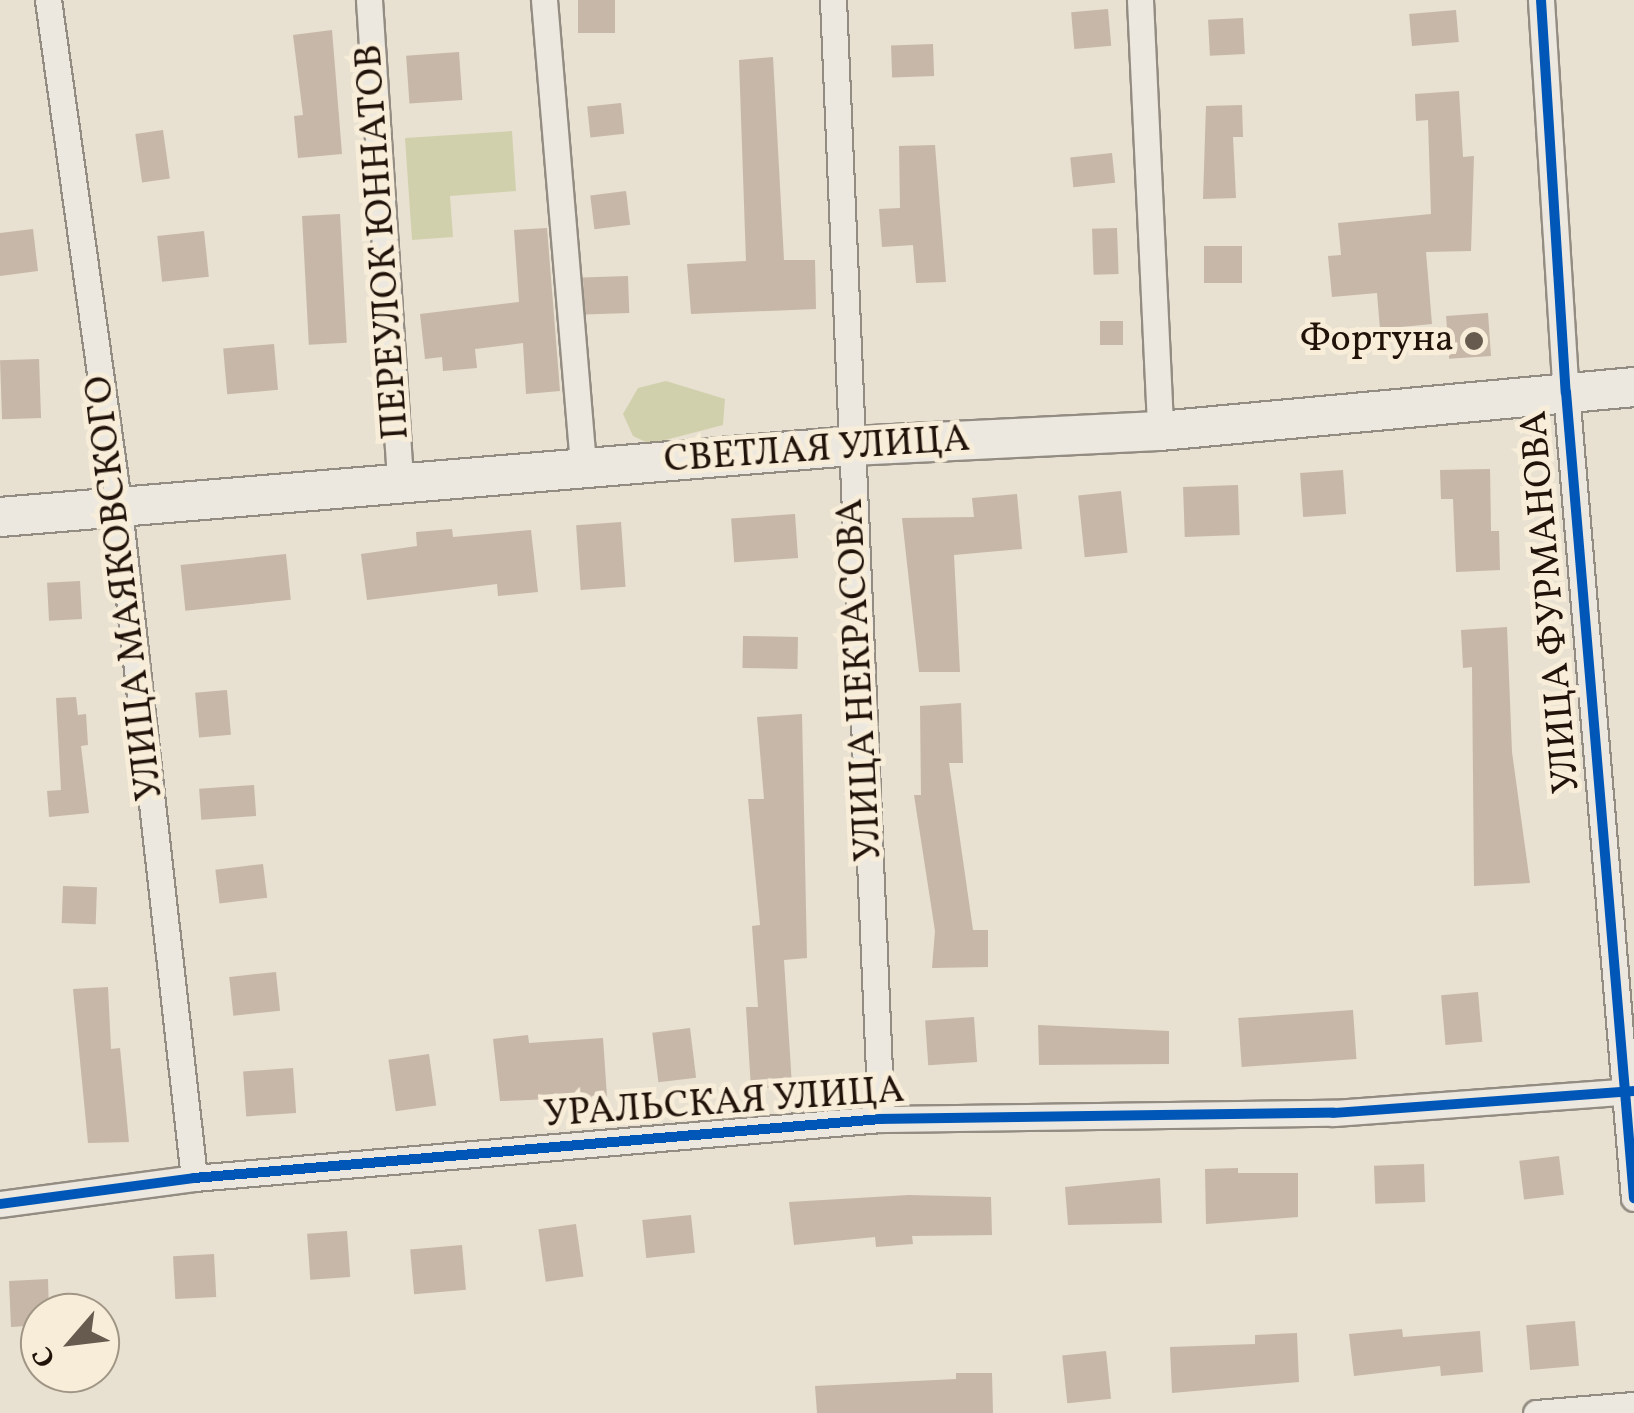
<!DOCTYPE html>
<meta charset="utf-8">
<style>
body{margin:0}
#map{position:relative;width:1634px;height:1413px;overflow:hidden;background:#e8e0d0;font-family:Vollkorn,serif}
div>[style]{position:absolute}
.green>*{inset:0;background:#d1d0ad}
.building>*{inset:0;background:#c7b7a8;transform-origin:0 0}
.roads{filter:drop-shadow(2px 0 #938c82) drop-shadow(-2px 0 #938c82) drop-shadow(0 2px #938c82) drop-shadow(0 -2px #938c82)}
.minor>*{height:25px;margin:-12.5px;padding:0 12.5px;transform-origin:12.5px;border-radius:12.5px;background:#ece8e0}
.secondary>*{height:38px;margin:-19px;padding:0 19px;transform-origin:19px;border-radius:19px;background:#ece8e0}
.cycleway>*{height:10px;margin:-5px;padding:0 5px;transform-origin:5px;border-radius:5px;background:#0057b8}
.dots>*{width:28px;height:28px;translate:-50% -50%;box-sizing:border-box;border:5px solid #f7edd9;border-radius:50%}
span{translate:-50% -50%;white-space:nowrap;text-align:center;line-height:1.15;-webkit-text-stroke:10px #f7edd9;paint-order:stroke}
.street-label{font-size:38px;color:#21130a}
.poi-label{font-size:38px;color:#21130a}
.right{translate:-100% -50%;text-align:right}
.north{position:absolute;left:20px;top:1293px;width:100px;height:100px;box-sizing:border-box;background:#f7edd9;border:2px solid #a19686;border-radius:50%;rotate:242deg;font-size:28px;font-weight:700;line-height:40px;text-align:center;color:#21130a}
.north::after{content:'';display:block;margin:auto;width:35px;height:45px;background:#675b4f;clip-path:polygon(50% 0,100% 100%,50% 72%,0 100%)}
</style>
<div id="map">
<div class="green">
<div style="clip-path:polygon(512px 131px,516px 191px,450px 196px,453px 237px,412px 240px,405px 138px)"></div>
<div style="clip-path:polygon(666px 381px,725px 399px,723px 425px,650px 444px,633px 436px,623px 414px,638px 388px)"></div>
</div>
<div class="building">
<div style="left:578px;top:0;width:37px;height:33px"></div>
<div style="left:1108px;top:9px;width:37px;height:37px;rotate:85deg"></div>
<div style="left:1456px;top:10px;width:32px;height:47px;rotate:85deg"></div>
<div style="left:1243px;top:18px;width:36px;height:35px;rotate:87deg"></div>
<div style="clip-path:polygon(332px 30px,342px 154px,298px 158px,294px 116px,303px 115px,293px 35px)"></div>
<div style="left:933px;top:44px;width:32px;height:42px;rotate:88deg"></div>
<div style="left:459px;top:52px;width:48px;height:53px;rotate:86deg"></div>
<div style="clip-path:polygon(773px 57px,784px 260px,815px 260px,816px 309px,691px 314px,687px 264px,746px 261px,739px 60px)"></div>
<div style="clip-path:polygon(1459px 91px,1463px 157px,1474px 156px,1471px 251px,1426px 252px,1432px 324px,1380px 329px,1377px 293px,1332px 297px,1328px 256px,1341px 255px,1338px 223px,1431px 214px,1428px 120px,1416px 121px,1415px 94px)"></div>
<div style="left:621px;top:103px;width:31px;height:34px;rotate:84deg"></div>
<div style="clip-path:polygon(1242px 105px,1243px 137px,1233px 137px,1236px 198px,1203px 199px,1206px 106px)"></div>
<div style="left:163px;top:130px;width:49px;height:28px;rotate:82deg"></div>
<div style="clip-path:polygon(935px 145px,946px 282px,916px 283px,913px 245px,882px 247px,879px 209px,900px 208px,899px 146px)"></div>
<div style="left:1112px;top:153px;width:30px;height:42px;rotate:84deg"></div>
<div style="left:626px;top:191px;width:34px;height:36px;rotate:83deg"></div>
<div style="left:340px;top:214px;width:129px;height:38px;rotate:87deg"></div>
<div style="clip-path:polygon(547px 228px,560px 391px,526px 394px,523px 343px,475px 349px,477px 368px,443px 371px,442px 357px,425px 359px,420px 314px,519px 302px,514px 230px)"></div>
<div style="left:1117px;top:228px;width:46px;height:25px;rotate:88deg"></div>
<div style="clip-path:polygon(33px 229px,38px 271px,0 276px,0 233px)"></div>
<div style="left:204px;top:231px;width:46px;height:47px;rotate:84deg"></div>
<div style="left:1242px;top:246px;width:37px;height:38px;rotate:90deg"></div>
<div style="left:628px;top:276px;width:37px;height:45px;rotate:88deg"></div>
<div style="left:1488px;top:313px;width:43px;height:42px;rotate:86deg"></div>
<div style="left:1100px;top:321px;width:23px;height:24px"></div>
<div style="left:274px;top:344px;width:46px;height:51px;rotate:85deg"></div>
<div style="left:39px;top:359px;width:59px;height:39px;rotate:88deg"></div>
<div style="clip-path:polygon(1490px 469px,1491px 531px,1499px 531px,1500px 570px,1456px 572px,1453px 499px,1441px 499px,1440px 470px)"></div>
<div style="left:1343px;top:470px;width:44px;height:43px;rotate:86deg"></div>
<div style="left:1238px;top:485px;width:50px;height:55px;rotate:88deg"></div>
<div style="left:1121px;top:491px;width:62px;height:43px;rotate:84deg"></div>
<div style="clip-path:polygon(1017px 494px,1022px 549px,954px 555px,960px 672px,919px 672px,902px 518px,974px 517px,972px 498px)"></div>
<div style="left:795px;top:514px;width:44px;height:64px;rotate:86deg"></div>
<div style="left:621px;top:522px;width:65px;height:45px;rotate:86deg"></div>
<div style="clip-path:polygon(452px 529px,453px 537px,531px 530px,538px 592px,498px 596px,497px 584px,367px 600px,361px 554px,417px 546px,416px 532px)"></div>
<div style="left:286px;top:554px;width:46px;height:106px;rotate:84deg"></div>
<div style="left:80px;top:581px;width:38px;height:33px;rotate:87deg"></div>
<div style="clip-path:polygon(1507px 627px,1512px 752px,1530px 883px,1474px 886px,1472px 667px,1463px 668px,1461px 630px)"></div>
<div style="left:743px;top:636px;width:55px;height:32px;rotate:1deg"></div>
<div style="left:227px;top:690px;width:45px;height:32px;rotate:85deg"></div>
<div style="clip-path:polygon(76px 697px,78px 715px,86px 714px,88px 745px,81px 746px,89px 813px,49px 817px,47px 791px,61px 790px,56px 698px)"></div>
<div style="clip-path:polygon(961px 703px,963px 763px,949px 763px,973px 930px,988px 930px,988px 967px,932px 968px,935px 931px,914px 795px,921px 795px,920px 706px)"></div>
<div style="clip-path:polygon(802px 714px,807px 958px,784px 960px,792px 1086px,751px 1089px,746px 1007px,758px 1007px,752px 926px,760px 925px,748px 799px,764px 799px,757px 717px)"></div>
<div style="left:254px;top:785px;width:31px;height:55px;rotate:86deg"></div>
<div style="left:263px;top:864px;width:34px;height:48px;rotate:83deg"></div>
<div style="left:63px;top:886px;width:34px;height:37px;rotate:2deg"></div>
<div style="left:276px;top:972px;width:39px;height:47px;rotate:84deg"></div>
<div style="clip-path:polygon(108px 987px,111px 1049px,120px 1048px,129px 1142px,88px 1143px,73px 989px)"></div>
<div style="left:1478px;top:992px;width:50px;height:37px;rotate:85deg"></div>
<div style="left:1353px;top:1010px;width:49px;height:115px;rotate:86deg"></div>
<div style="left:974px;top:1017px;width:45px;height:49px;rotate:86deg"></div>
<div style="clip-path:polygon(1038px 1025px,1169px 1031px,1169px 1064px,1039px 1065px)"></div>
<div style="left:690px;top:1028px;width:50px;height:38px;rotate:83deg"></div>
<div style="clip-path:polygon(528px 1035px,529px 1043px,603px 1038px,607px 1097px,500px 1101px,493px 1039px)"></div>
<div style="left:429px;top:1054px;width:52px;height:41px;rotate:82deg"></div>
<div style="left:293px;top:1068px;width:45px;height:50px;rotate:86deg"></div>
<div style="left:1559px;top:1156px;width:39px;height:40px;rotate:83deg"></div>
<div style="left:1424px;top:1164px;width:38px;height:50px;rotate:88deg"></div>
<div style="clip-path:polygon(1238px 1168px,1238px 1173px,1298px 1173px,1298px 1217px,1206px 1224px,1205px 1169px)"></div>
<div style="clip-path:polygon(1160px 1178px,1162px 1223px,1068px 1225px,1065px 1187px)"></div>
<div style="clip-path:polygon(909px 1195px,991px 1197px,992px 1235px,912px 1236px,913px 1244px,876px 1247px,875px 1237px,794px 1245px,789px 1202px)"></div>
<div style="left:691px;top:1215px;width:38px;height:49px;rotate:84deg"></div>
<div style="left:576px;top:1224px;width:53px;height:38px;rotate:82deg"></div>
<div style="left:347px;top:1231px;width:46px;height:40px;rotate:86deg"></div>
<div style="left:462px;top:1245px;width:45px;height:52px;rotate:85deg"></div>
<div style="left:214px;top:1254px;width:43px;height:41px;rotate:87deg"></div>
<div style="clip-path:polygon(48px 1279px,49px 1313px,40px 1313px,40px 1325px,11px 1327px,9px 1281px)"></div>
<div style="left:1575px;top:1321px;width:45px;height:49px;rotate:85deg"></div>
<div style="clip-path:polygon(1402px 1329px,1403px 1337px,1480px 1331px,1483px 1372px,1441px 1376px,1440px 1366px,1354px 1376px,1349px 1334px)"></div>
<div style="clip-path:polygon(1297px 1333px,1299px 1382px,1172px 1393px,1170px 1347px,1255px 1344px,1255px 1335px)"></div>
<div style="left:1106px;top:1351px;width:48px;height:44px;rotate:84deg"></div>
<div style="clip-path:polygon(956px 1373px,992px 1373px,993px 1413px,817px 1413px,815px 1386px,956px 1379px)"></div>
</div>
<div class="roads">
<div class="minor">
<div style="left:48px;top:0;width:514px;rotate:82.06deg"></div>
<div style="left:119px;top:509px;width:673px;rotate:83.6deg"></div>
<div style="left:369px;top:0;width:486px;rotate:86.3deg"></div>
<div style="left:544px;top:0;width:471px;rotate:85.2deg"></div>
<div style="left:833px;top:0;width:1120px;rotate:87.54deg"></div>
<div style="left:1140px;top:0;width:431px;rotate:87.3deg"></div>
<div style="left:1541px;top:0;width:393px;rotate:86.4deg"></div>
<div style="left:1566px;top:392px;width:809px;rotate:85.18deg"></div>
<div style="left:0;top:1204px;width:196px;rotate:-7.6deg"></div>
<div style="left:194px;top:1178px;width:690px;rotate:-4.91deg"></div>
<div style="left:881px;top:1119px;width:452px;rotate:-0.8deg"></div>
<div style="left:1333px;top:1113px;width:302px;rotate:-4.2deg"></div>
<div style="left:1536px;top:1413px;width:98px;rotate:-4.7deg"></div>
</div>
<div class="secondary">
<div style="left:0;top:517px;width:853px;rotate:-4.77deg"></div>
<div style="left:850px;top:446px;width:310px;rotate:-2.8deg"></div>
<div style="left:1160px;top:431px;width:476px;rotate:-5.3deg"></div>
</div>
</div>
<div class="cycleway">
<div style="left:1541px;top:0;width:393px;rotate:86.4deg"></div>
<div style="left:1566px;top:392px;width:809px;rotate:85.18deg"></div>
<div style="left:0;top:1204px;width:196px;rotate:-7.6deg"></div>
<div style="left:194px;top:1178px;width:690px;rotate:-4.91deg"></div>
<div style="left:881px;top:1119px;width:452px;rotate:-0.8deg"></div>
<div style="left:1333px;top:1113px;width:302px;rotate:-4.2deg"></div>
</div>
<div class="dots">
<div style="left:1474px;top:341px;background:#675b4f"></div>
</div>
<div class="street-label">
<span style="left:384px;top:242px;rotate:-94deg">ПЕРЕУЛОК ЮННАТОВ</span>
<span style="left:817px;top:451px;rotate:-4deg">СВЕТЛАЯ УЛИЦА</span>
<span style="left:126px;top:588px;rotate:-97deg">УЛИЦА МАЯКОВСКОГО</span>
<span style="left:1552px;top:602px;rotate:-95deg">УЛИЦА ФУРМАНОВА</span>
<span style="left:861px;top:680px;rotate:-93deg">УЛИЦА НЕКРАСОВА</span>
<span style="left:724px;top:1104px;rotate:-4deg">УРАЛЬСКАЯ УЛИЦА</span>
</div>
<div class="poi-label">
<span class="right" style="left:1454px;top:341px">Фортуна</span>
</div>
<div class="north">С</div>
</div>
